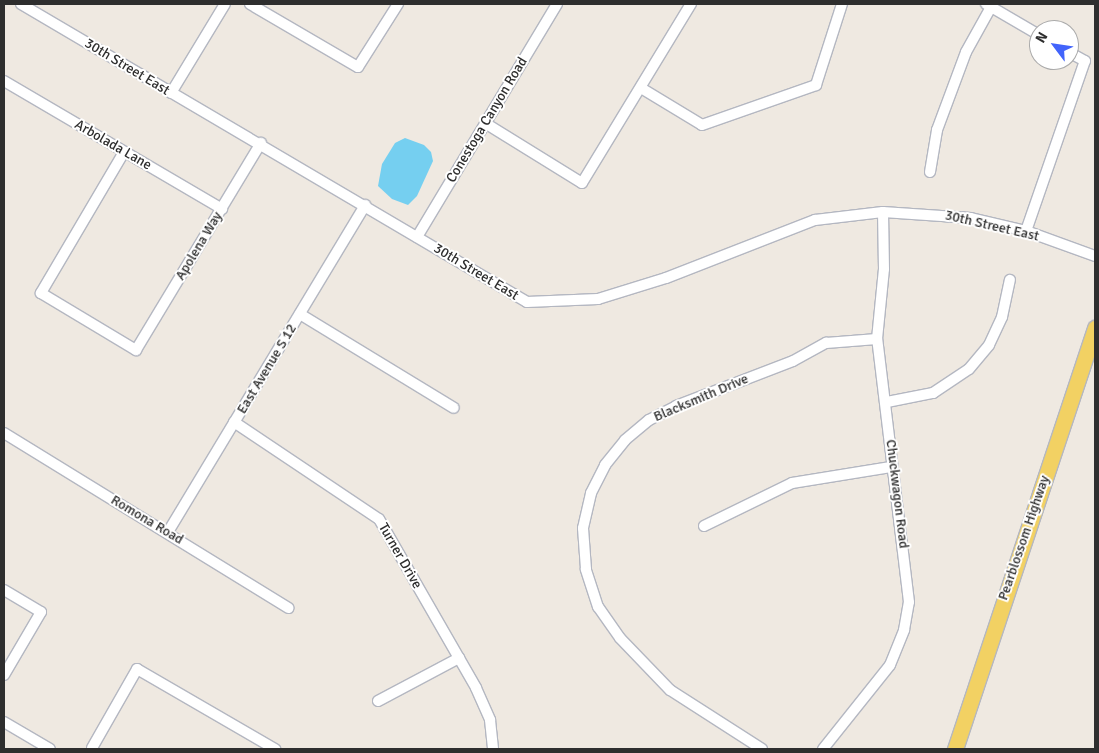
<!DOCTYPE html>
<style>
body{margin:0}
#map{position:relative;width:1099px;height:753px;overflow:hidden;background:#efe9e1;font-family:Signika,sans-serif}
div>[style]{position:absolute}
.water>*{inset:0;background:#75cff0}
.roads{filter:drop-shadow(1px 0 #b4b7c1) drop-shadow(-1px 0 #b4b7c1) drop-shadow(0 1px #b4b7c1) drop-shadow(0 -1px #b4b7c1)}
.street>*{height:10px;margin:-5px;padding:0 5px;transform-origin:5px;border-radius:5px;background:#fff}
.primary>*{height:15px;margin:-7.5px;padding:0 7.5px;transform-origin:7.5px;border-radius:7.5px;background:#f2d163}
span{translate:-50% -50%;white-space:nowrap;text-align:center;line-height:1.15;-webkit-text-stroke:4px #fff;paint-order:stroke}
.street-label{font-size:14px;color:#2e2e2e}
.frame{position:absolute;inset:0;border:5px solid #2e2e2e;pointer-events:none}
.north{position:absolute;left:1029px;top:20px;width:50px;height:50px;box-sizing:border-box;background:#fff;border:1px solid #ababab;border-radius:50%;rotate:301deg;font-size:14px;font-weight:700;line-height:20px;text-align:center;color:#2e2e2e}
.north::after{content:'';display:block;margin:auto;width:18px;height:22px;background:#4264fb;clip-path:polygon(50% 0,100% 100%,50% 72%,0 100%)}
</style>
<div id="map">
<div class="water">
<div style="clip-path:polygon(405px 138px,424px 145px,431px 152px,433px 161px,417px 196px,408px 205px,392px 199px,378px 186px,382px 164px,395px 143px)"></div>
</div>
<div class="roads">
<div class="street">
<div style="left:21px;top:4px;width:587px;rotate:30.5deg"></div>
<div style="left:527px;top:302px;width:71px;rotate:-2.4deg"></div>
<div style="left:598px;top:299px;width:71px;rotate:-17.2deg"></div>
<div style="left:666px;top:278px;width:160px;rotate:-21.3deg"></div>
<div style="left:815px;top:220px;width:68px;rotate:-6.7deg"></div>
<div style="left:883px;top:212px;width:88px;rotate:3.9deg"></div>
<div style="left:971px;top:218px;width:57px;rotate:13.3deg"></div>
<div style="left:1026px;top:231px;width:73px;rotate:19.9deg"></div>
<div style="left:250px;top:4px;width:125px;rotate:30.3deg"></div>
<div style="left:358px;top:67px;width:75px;rotate:-57.6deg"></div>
<div style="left:986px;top:4px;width:61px;rotate:30.3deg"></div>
<div style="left:4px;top:81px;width:253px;rotate:30.4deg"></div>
<div style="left:641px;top:88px;width:71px;rotate:31.2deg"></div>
<div style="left:702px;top:125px;width:121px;rotate:-19.3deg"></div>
<div style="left:816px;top:85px;width:85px;rotate:-72.2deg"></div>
<div style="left:171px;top:93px;width:104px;rotate:-58.8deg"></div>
<div style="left:485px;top:123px;width:114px;rotate:31.7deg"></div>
<div style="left:582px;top:183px;width:210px;rotate:-58.7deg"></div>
<div style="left:124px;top:152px;width:164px;rotate:120.5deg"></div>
<div style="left:41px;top:293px;width:111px;rotate:31deg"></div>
<div style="left:136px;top:350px;width:242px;rotate:-58.9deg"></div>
<div style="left:930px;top:172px;width:43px;rotate:-80.5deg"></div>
<div style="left:937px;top:130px;width:83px;rotate:-69.6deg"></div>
<div style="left:966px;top:52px;width:51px;rotate:-60.9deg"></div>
<div style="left:1026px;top:231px;width:180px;rotate:-70.9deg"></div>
<div style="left:1085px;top:61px;width:18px;rotate:-151deg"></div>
<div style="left:417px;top:237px;width:272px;rotate:-59deg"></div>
<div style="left:300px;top:314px;width:180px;rotate:31.4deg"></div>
<div style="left:887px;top:402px;width:47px;rotate:-11.1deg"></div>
<div style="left:933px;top:393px;width:43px;rotate:-33.7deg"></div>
<div style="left:969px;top:369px;width:31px;rotate:-50deg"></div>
<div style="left:989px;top:345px;width:31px;rotate:-65deg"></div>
<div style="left:1002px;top:317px;width:38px;rotate:-78deg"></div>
<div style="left:234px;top:422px;width:174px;rotate:33.8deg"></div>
<div style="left:379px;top:519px;width:195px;rotate:60.1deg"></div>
<div style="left:476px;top:688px;width:35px;rotate:66deg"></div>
<div style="left:490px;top:720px;width:29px;rotate:84deg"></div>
<div style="left:4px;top:433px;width:334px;rotate:31.6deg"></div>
<div style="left:704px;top:526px;width:98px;rotate:-26deg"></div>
<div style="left:792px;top:483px;width:100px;rotate:-9.2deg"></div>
<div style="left:168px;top:532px;width:382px;rotate:-58.9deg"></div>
<div style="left:4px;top:590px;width:43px;rotate:30.7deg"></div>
<div style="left:41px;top:612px;width:73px;rotate:120.4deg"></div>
<div style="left:378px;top:701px;width:92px;rotate:-28deg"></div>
<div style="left:4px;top:722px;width:53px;rotate:30.4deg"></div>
<div style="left:92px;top:748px;width:91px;rotate:-60.3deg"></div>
<div style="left:137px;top:669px;width:160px;rotate:30.1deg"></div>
<div style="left:762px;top:749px;width:109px;rotate:-147.3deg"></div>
<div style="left:670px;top:690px;width:72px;rotate:-133.9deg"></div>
<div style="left:620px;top:638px;width:38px;rotate:-125deg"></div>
<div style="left:598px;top:607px;width:40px;rotate:-108deg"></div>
<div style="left:586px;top:569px;width:41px;rotate:-94.2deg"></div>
<div style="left:583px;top:528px;width:36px;rotate:-77deg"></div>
<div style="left:591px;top:493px;width:31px;rotate:-63deg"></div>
<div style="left:605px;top:465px;width:32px;rotate:-51deg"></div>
<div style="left:625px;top:440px;width:31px;rotate:-40deg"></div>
<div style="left:649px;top:420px;width:30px;rotate:-27deg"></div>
<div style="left:676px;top:406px;width:125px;rotate:-21deg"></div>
<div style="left:793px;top:361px;width:38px;rotate:-29deg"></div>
<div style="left:826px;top:343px;width:51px;rotate:-4.5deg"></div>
<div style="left:823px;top:749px;width:107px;rotate:-51.4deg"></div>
<div style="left:890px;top:665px;width:38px;rotate:-68deg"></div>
<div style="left:904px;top:630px;width:28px;rotate:-80deg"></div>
<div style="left:909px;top:602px;width:265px;rotate:-96.9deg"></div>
<div style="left:877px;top:339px;width:70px;rotate:-84.3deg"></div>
<div style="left:884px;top:269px;width:57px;rotate:-91deg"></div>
</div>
<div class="primary">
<div style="left:955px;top:749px;width:444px;rotate:-71.6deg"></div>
</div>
</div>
<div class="street-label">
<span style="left:127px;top:67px;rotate:31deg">30th Street East</span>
<span style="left:487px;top:120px;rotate:-59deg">Conestoga Canyon Road</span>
<span style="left:113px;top:145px;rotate:30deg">Arbolada Lane</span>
<span style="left:992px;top:226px;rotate:13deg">30th Street East</span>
<span style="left:199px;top:246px;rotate:-59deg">Apolena Way</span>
<span style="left:476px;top:272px;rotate:31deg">30th Street East</span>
<span style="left:267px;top:369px;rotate:-59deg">East Avenue S 12</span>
<span style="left:701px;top:398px;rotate:-23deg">Blacksmith Drive</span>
<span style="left:897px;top:494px;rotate:83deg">Chuckwagon Road</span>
<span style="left:147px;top:520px;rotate:31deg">Romona Road</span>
<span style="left:1024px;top:538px;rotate:-71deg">Pearblossom Highway</span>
<span style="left:400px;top:556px;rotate:60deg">Turner Drive</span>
</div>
<div class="frame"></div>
<div class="north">N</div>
</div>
